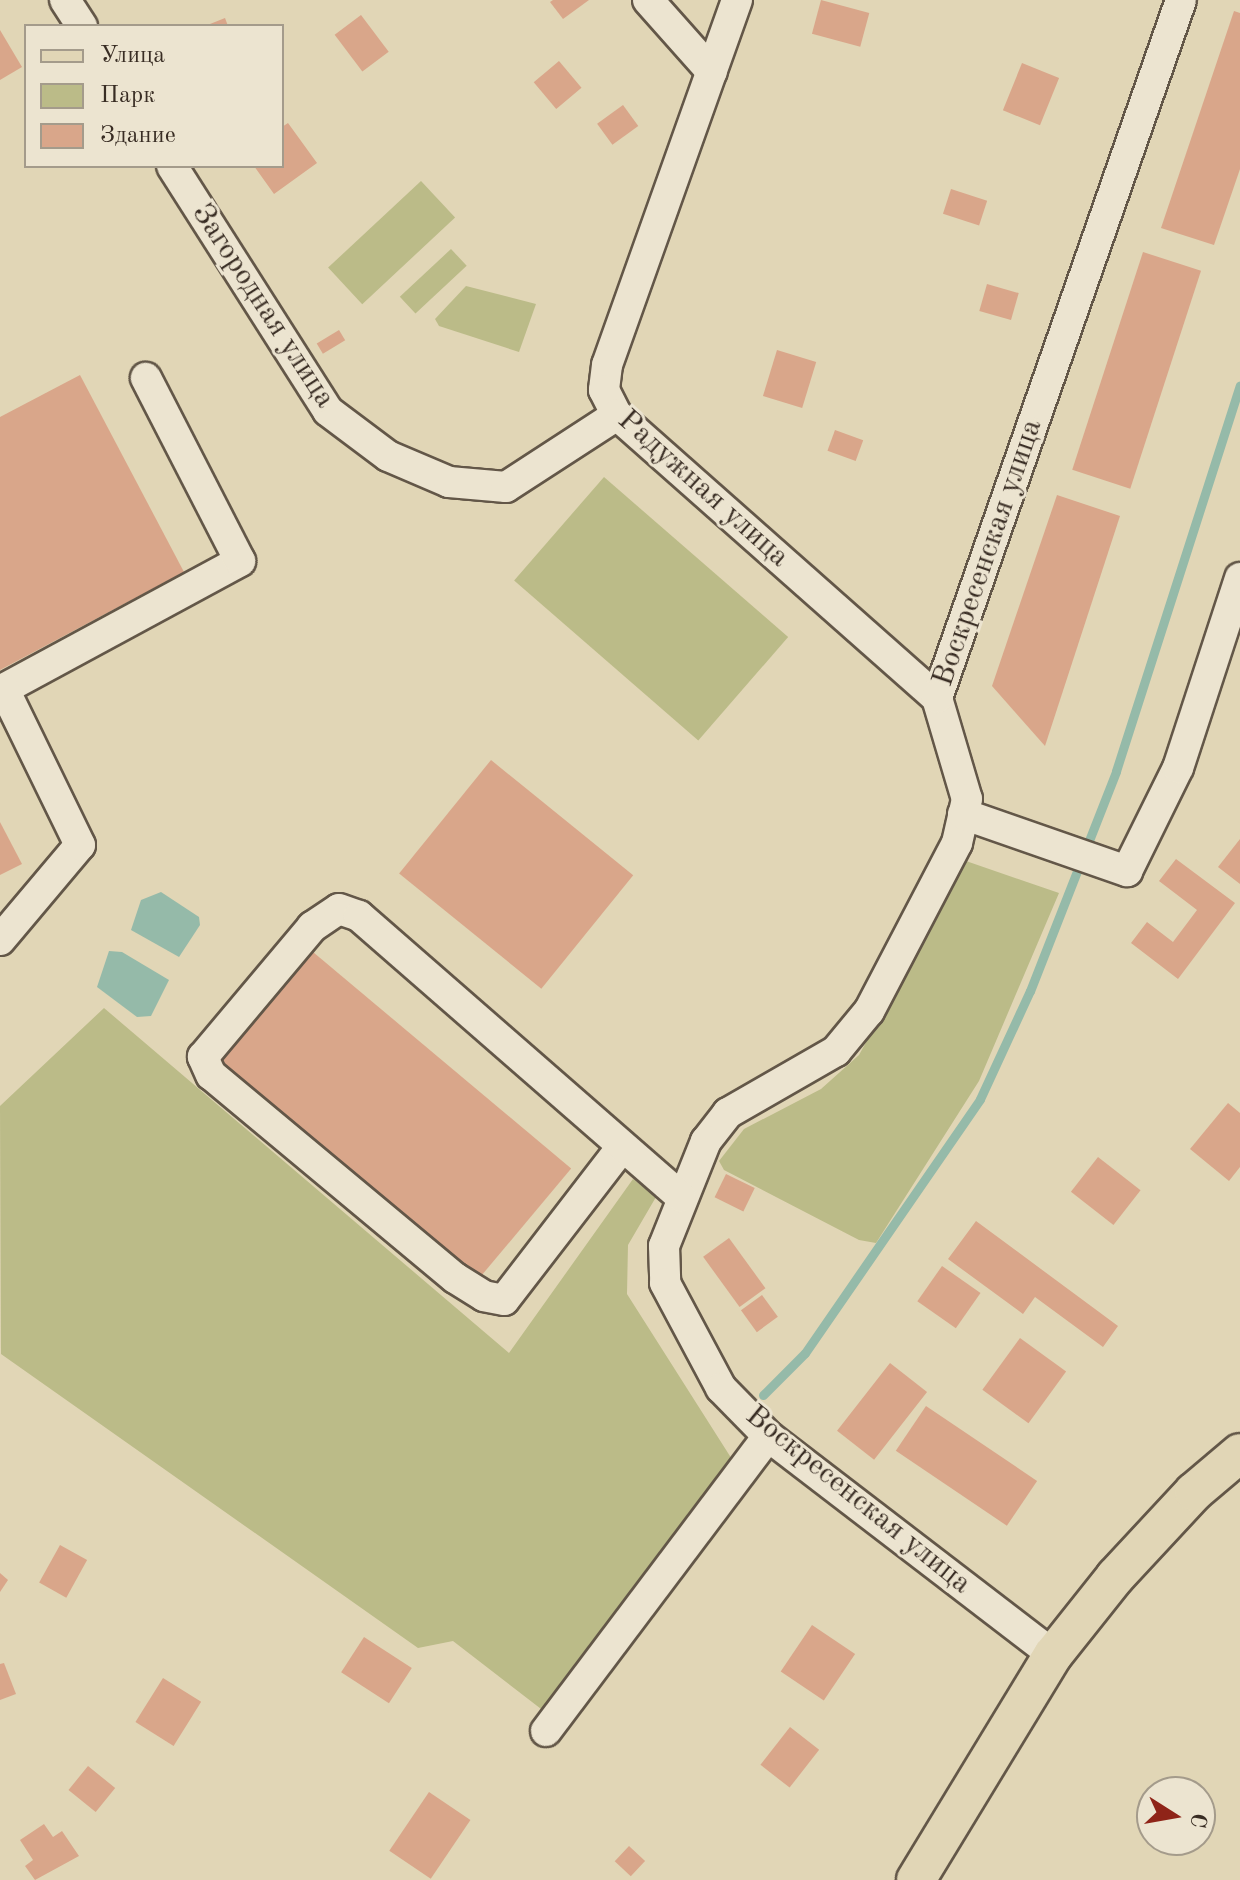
<!DOCTYPE html>
<meta charset="utf-8">
<style>
body{margin:0}
#map{position:relative;width:1240px;height:1880px;overflow:hidden;background:#e1d6b6;font-family:"Old Standard TT",serif}
div>[style]{position:absolute}
.green>*{inset:0;background:#bb8;transform-origin:0 0}
.water>*{inset:0;background:#95baa9}
.stream>*{height:9px;margin:-4.5px;padding:0 4.5px;transform-origin:4.5px;border-radius:4.5px;background:#95baa9}
.building>*{inset:0;background:#d9a68a;transform-origin:0 0}
.roads{filter:drop-shadow(2px 0 #635748) drop-shadow(-2px 0 #635748) drop-shadow(0 2px #635748) drop-shadow(0 -2px #635748)}
.minor>*{height:30px;margin:-15px;padding:0 15px;transform-origin:15px;border-radius:15px;background:#ece4d0}
.major>*{height:38px;margin:-19px;padding:0 19px;transform-origin:19px;border-radius:19px;background:#e1d6b6}
span{translate:-50% -50%;white-space:nowrap;text-align:center;line-height:1.15;-webkit-text-stroke:6px #ece4d0;paint-order:stroke}
.street-label{font-size:30px;color:#392d24}
.legend{position:absolute;left:24px;top:24px;width:260px;height:144px;box-sizing:border-box;background:#ece4d0;border:2px solid #a49b8b;margin:0;padding:10px 14px;list-style:none;font-size:24px;color:#392d24}
.legend li{display:flex;align-items:center;gap:16px;height:40px}
.legend b{width:40px;border:2px solid #a49b8b}
.north{position:absolute;left:1136px;top:1776px;width:80px;height:80px;box-sizing:border-box;background:#ece4d0;border:2px solid #a49b8b;border-radius:50%;rotate:101deg;font-size:22px;font-weight:700;line-height:32px;text-align:center;color:#392d24}
.north::after{content:'';display:block;margin:auto;width:28px;height:36px;background:#8f2418;clip-path:polygon(50% 0,100% 100%,50% 72%,0 100%)}
</style>
<div id="map">
<div class="green">
<div style="left:421px;top:181px;width:50px;height:127px;rotate:47deg"></div>
<div style="left:451px;top:249px;width:23px;height:70px;rotate:47deg"></div>
<div style="clip-path:polygon(466px 286px,536px 304px,519px 352px,439px 326px,435px 319px)"></div>
<div style="left:604px;top:477px;width:244px;height:137px;rotate:41deg"></div>
<div style="clip-path:polygon(966px 861px,1059px 893px,979px 1081px,876px 1243px,859px 1240px,724px 1170px,719px 1161px,744px 1129px,821px 1089px,859px 1055px)"></div>
<div style="clip-path:polygon(104px 1008px,509px 1353px,633px 1179px,656px 1197px,628px 1245px,627px 1294px,735px 1464px,545px 1712px,453px 1641px,418px 1648px,1px 1354px,0 1106px)"></div>
</div>
<div class="water">
<div style="clip-path:polygon(161px 892px,199px 917px,200px 925px,179px 957px,131px 930px,141px 900px)"></div>
<div style="clip-path:polygon(109px 951px,122px 952px,169px 980px,151px 1016px,137px 1017px,97px 987px)"></div>
</div>
<div class="stream">
<div style="left:763px;top:1395px;width:59px;rotate:-45deg"></div>
<div style="left:805px;top:1353px;width:308px;rotate:-55.4deg"></div>
<div style="left:980px;top:1099px;width:119px;rotate:-65.2deg"></div>
<div style="left:1030px;top:991px;width:236px;rotate:-68.6deg"></div>
<div style="left:1116px;top:771px;width:405px;rotate:-72.2deg"></div>
</div>
<div class="building">
<div style="clip-path:polygon(589px 0,563px 19px,550px 2px,553px 0)"></div>
<div style="left:821px;top:0;width:50px;height:35px;rotate:15deg"></div>
<div style="clip-path:polygon(1234px 11px,1240px 13px,1240px 169px,1214px 245px,1161px 228px)"></div>
<div style="left:361px;top:15px;width:46px;height:33px;rotate:53deg"></div>
<div style="clip-path:polygon(225px 18px,228px 26px,205px 26px)"></div>
<div style="clip-path:polygon(0 30px,22px 67px,0 80px)"></div>
<div style="left:559px;top:61px;width:35px;height:33px;rotate:50deg"></div>
<div style="left:1022px;top:63px;width:40px;height:51px;rotate:22deg"></div>
<div style="left:623px;top:105px;width:26px;height:32px;rotate:54deg"></div>
<div style="clip-path:polygon(288px 123px,317px 163px,274px 194px,254px 166px,282px 166px,282px 127px)"></div>
<div style="left:951px;top:189px;width:38px;height:26px;rotate:18deg"></div>
<div style="left:1143px;top:252px;width:61px;height:229px;rotate:18deg"></div>
<div style="left:987px;top:284px;width:33px;height:28px;rotate:16deg"></div>
<div style="left:339px;top:330px;width:12px;height:26px;rotate:59deg"></div>
<div style="left:777px;top:350px;width:41px;height:48px;rotate:17deg"></div>
<div style="clip-path:polygon(80px 375px,184px 572px,0 670px,0 417px)"></div>
<div style="left:835px;top:430px;width:30px;height:22px;rotate:20deg"></div>
<div style="clip-path:polygon(1057px 495px,1120px 516px,1045px 746px,992px 686px)"></div>
<div style="left:491px;top:760px;width:183px;height:146px;rotate:39deg"></div>
<div style="clip-path:polygon(0 822px,22px 864px,0 875px)"></div>
<div style="clip-path:polygon(1240px 839px,1240px 884px,1218px 867px)"></div>
<div style="clip-path:polygon(1176px 859px,1235px 903px,1178px 979px,1131px 943px,1147px 922px,1173px 942px,1197px 910px,1159px 881px)"></div>
<div style="left:313px;top:952px;width:337px;height:146px;rotate:40deg"></div>
<div style="clip-path:polygon(1228px 1103px,1240px 1113px,1240px 1167px,1229px 1181px,1190px 1149px)"></div>
<div style="left:1098px;top:1157px;width:54px;height:44px;rotate:38deg"></div>
<div style="left:726px;top:1174px;width:32px;height:26px;rotate:26deg"></div>
<div style="clip-path:polygon(976px 1221px,1118px 1326px,1103px 1347px,1035px 1297px,1023px 1314px,948px 1259px)"></div>
<div style="left:729px;top:1238px;width:62px;height:32px;rotate:54deg"></div>
<div style="left:942px;top:1266px;width:47px;height:43px;rotate:35deg"></div>
<div style="left:762px;top:1295px;width:27px;height:26px;rotate:54deg"></div>
<div style="left:1020px;top:1338px;width:57px;height:64px;rotate:36deg"></div>
<div style="left:890px;top:1363px;width:47px;height:86px;rotate:38deg"></div>
<div style="left:926px;top:1406px;width:134px;height:54px;rotate:34deg"></div>
<div style="left:60px;top:1545px;width:31px;height:43px;rotate:29deg"></div>
<div style="clip-path:polygon(0 1573px,8px 1580px,0 1592px)"></div>
<div style="left:812px;top:1625px;width:52px;height:56px;rotate:34deg"></div>
<div style="left:364px;top:1637px;width:57px;height:42px;rotate:33deg"></div>
<div style="clip-path:polygon(4px 1663px,16px 1694px,0 1700px,0 1664px)"></div>
<div style="left:163px;top:1678px;width:45px;height:52px;rotate:32deg"></div>
<div style="left:790px;top:1727px;width:37px;height:48px;rotate:38deg"></div>
<div style="left:88px;top:1766px;width:35px;height:31px;rotate:39deg"></div>
<div style="left:429px;top:1792px;width:50px;height:71px;rotate:34deg"></div>
<div style="clip-path:polygon(44px 1824px,53px 1837px,62px 1831px,79px 1856px,35px 1880px,25px 1866px,33px 1860px,20px 1840px)"></div>
<div style="left:629px;top:1846px;width:22px;height:21px;rotate:43deg"></div>
</div>
<div class="roads">
<div class="minor">
<div style="left:65px;top:0;width:31px;rotate:57deg"></div>
<div style="left:648px;top:0;width:96px;rotate:48.4deg"></div>
<div style="left:737px;top:0;width:387px;rotate:109.6deg"></div>
<div style="left:607px;top:365px;width:25px;rotate:97deg"></div>
<div style="left:604px;top:390px;width:28px;rotate:63deg"></div>
<div style="left:617px;top:415px;width:427px;rotate:41.5deg"></div>
<div style="left:937px;top:698px;width:105px;rotate:73.5deg"></div>
<div style="left:967px;top:799px;width:45px;rotate:102.8deg"></div>
<div style="left:957px;top:843px;width:190px;rotate:117.6deg"></div>
<div style="left:869px;top:1011px;width:52px;rotate:129.5deg"></div>
<div style="left:836px;top:1051px;width:125px;rotate:150.1deg"></div>
<div style="left:728px;top:1113px;width:36px;rotate:128deg"></div>
<div style="left:706px;top:1141px;width:113px;rotate:111.8deg"></div>
<div style="left:664px;top:1246px;width:37px;rotate:88deg"></div>
<div style="left:665px;top:1283px;width:119px;rotate:61.9deg"></div>
<div style="left:721px;top:1388px;width:67px;rotate:45.6deg"></div>
<div style="left:768px;top:1436px;width:359px;rotate:37.5deg"></div>
<div style="left:172px;top:166px;width:290px;rotate:57.5deg"></div>
<div style="left:328px;top:411px;width:75px;rotate:36.9deg"></div>
<div style="left:388px;top:456px;width:66px;rotate:23.1deg"></div>
<div style="left:449px;top:482px;width:57px;rotate:5deg"></div>
<div style="left:506px;top:487px;width:132px;rotate:-33deg"></div>
<div style="left:0;top:691px;width:273px;rotate:-28.4deg"></div>
<div style="left:240px;top:561px;width:206px;rotate:-117.2deg"></div>
<div style="left:937px;top:698px;width:739px;rotate:-70.73deg"></div>
<div style="left:963px;top:814px;width:174px;rotate:19.2deg"></div>
<div style="left:1127px;top:871px;width:115px;rotate:-63.7deg"></div>
<div style="left:1178px;top:768px;width:200px;rotate:-71.9deg"></div>
<div style="left:0;top:940px;width:124px;rotate:-49.9deg"></div>
<div style="left:80px;top:845px;width:174px;rotate:-116deg"></div>
<div style="left:622px;top:1147px;width:193px;rotate:127.6deg"></div>
<div style="left:504px;top:1300px;width:20px;rotate:-169deg"></div>
<div style="left:484px;top:1296px;width:34px;rotate:-148deg"></div>
<div style="left:455px;top:1278px;width:317px;rotate:-140.2deg"></div>
<div style="left:211px;top:1075px;width:20px;rotate:-114deg"></div>
<div style="left:203px;top:1057px;width:170px;rotate:-50deg"></div>
<div style="left:312px;top:927px;width:32px;rotate:-34deg"></div>
<div style="left:339px;top:909px;width:21px;rotate:19deg"></div>
<div style="left:359px;top:916px;width:427px;rotate:41.1deg"></div>
<div style="left:546px;top:1731px;width:369px;rotate:-53deg"></div>
</div>
<div class="major">
<div style="left:916px;top:1880px;width:263px;rotate:-58.7deg"></div>
<div style="left:1053px;top:1655px;width:100px;rotate:-51.5deg"></div>
<div style="left:1115px;top:1577px;width:116px;rotate:-47.1deg"></div>
<div style="left:1194px;top:1492px;width:60px;rotate:-40.3deg"></div>
</div>
</div>
<div class="street-label">
<span style="left:263px;top:306px;rotate:57deg">Загородная улица</span>
<span style="left:703px;top:489px;rotate:42deg">Радужная улица</span>
<span style="left:988px;top:553px;rotate:-71deg">Воскресенская улица</span>
<span style="left:858px;top:1500px;rotate:39deg">Воскресенская улица</span>
</div>
<ul class="legend">
<li><b style="height:10px;background:#e1d6b6"></b>Улица</li>
<li><b style="height:22px;background:#bb8"></b>Парк</li>
<li><b style="height:22px;background:#d9a68a"></b>Здание</li>
</ul>
<div class="north">С</div>
</div>
